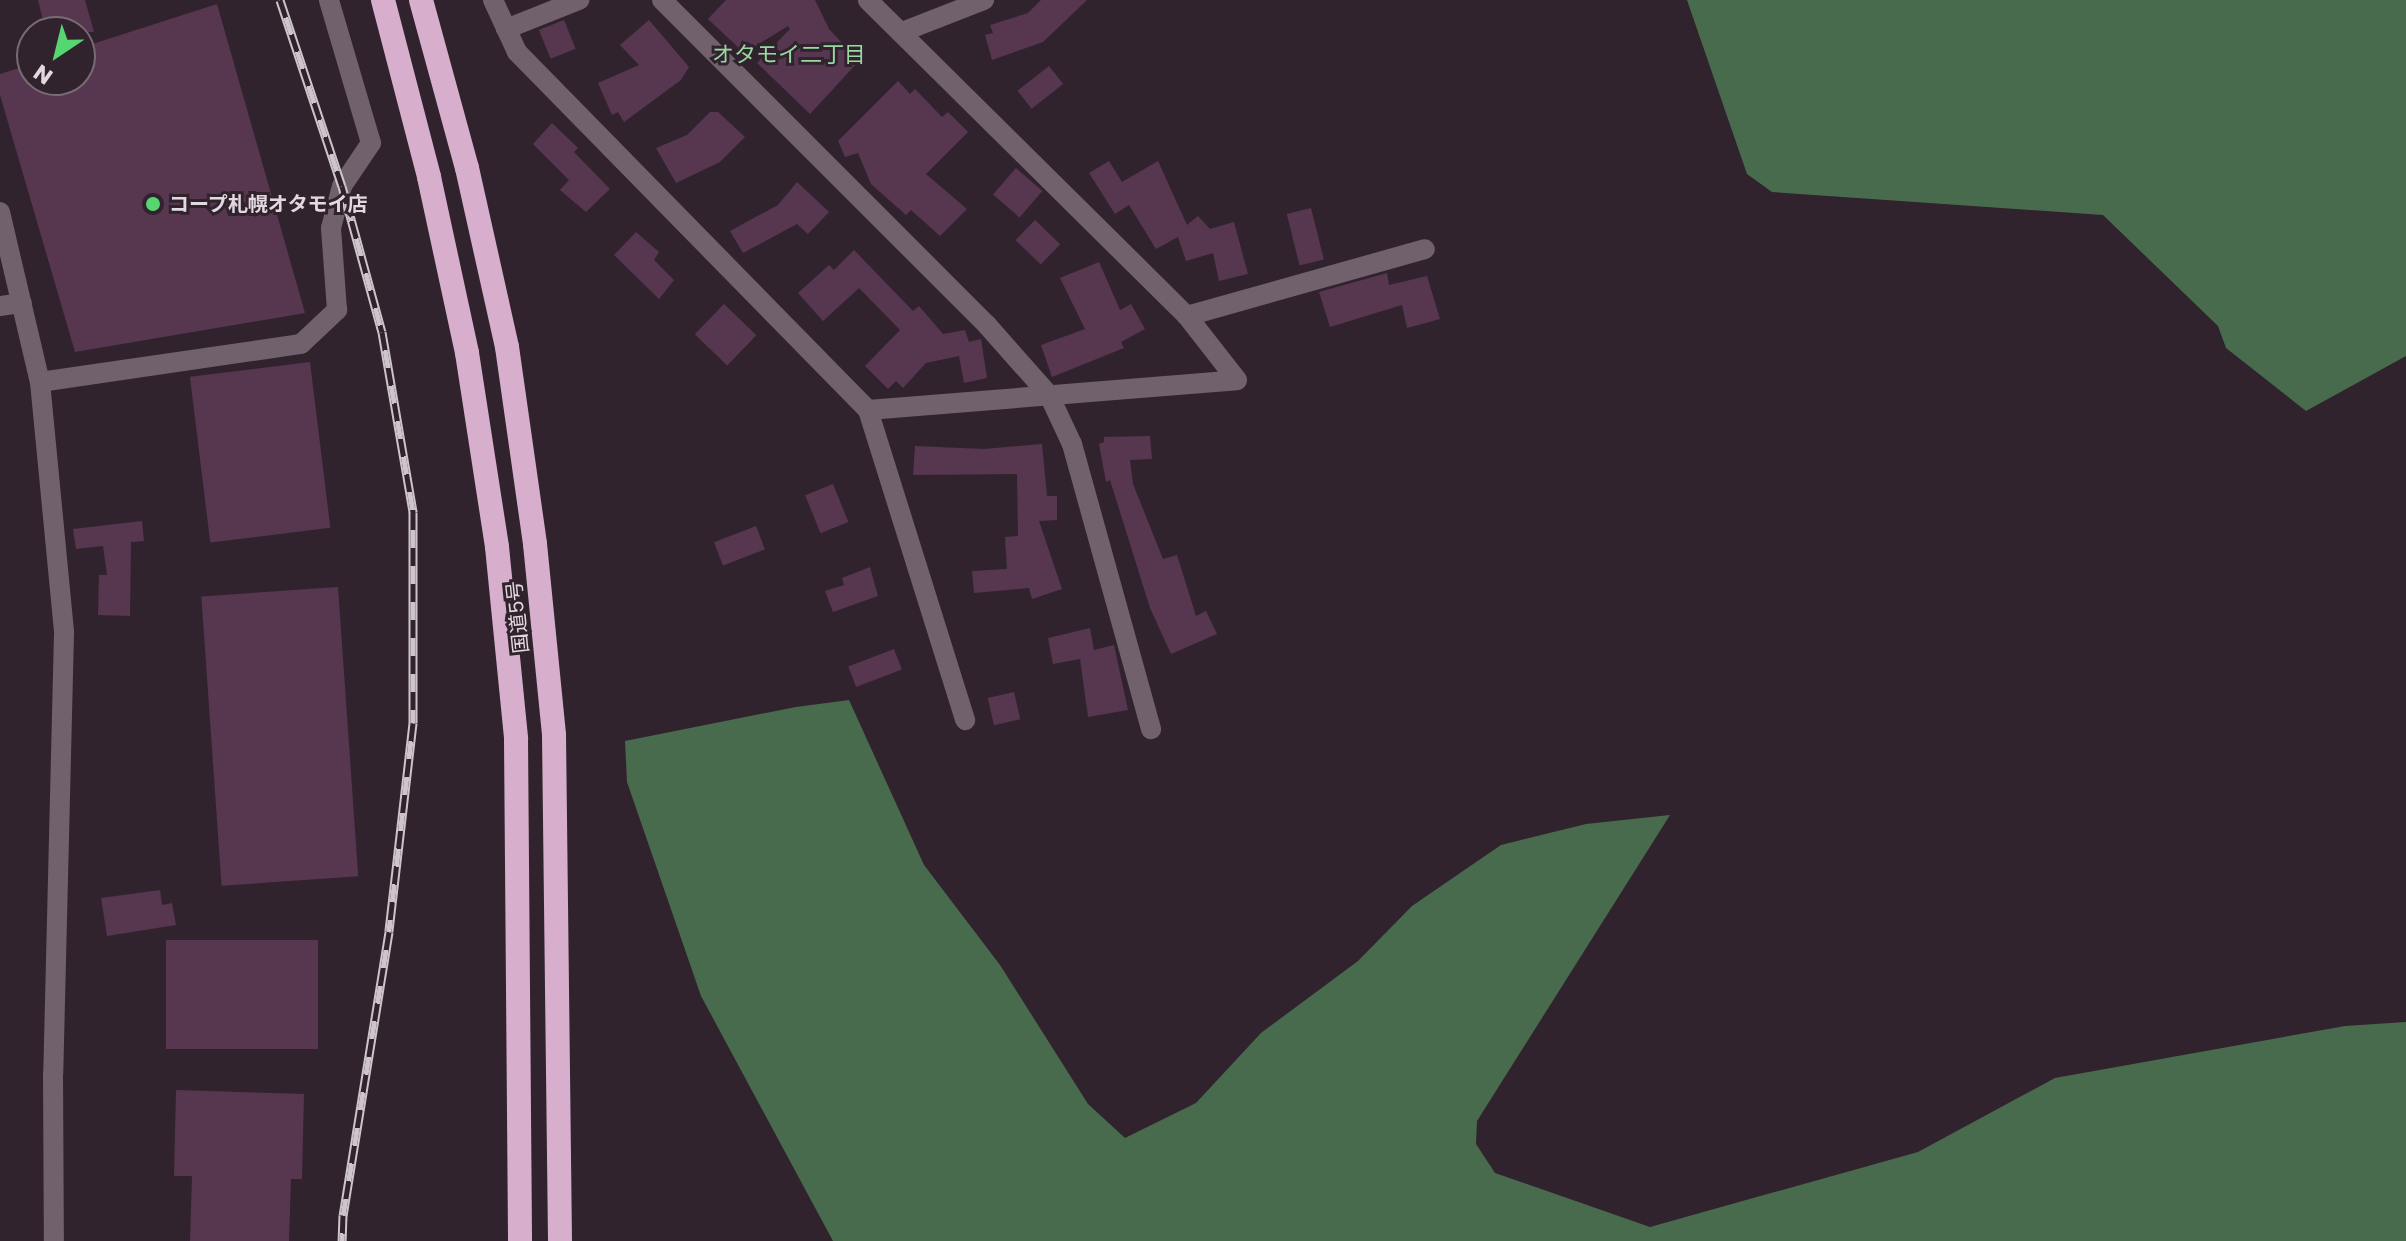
<!DOCTYPE html>
<meta charset="utf-8">
<style>
body{margin:0}
#map{position:relative;width:2406px;height:1241px;overflow:hidden;background:#31232e;font-family:Poppins,"Noto Sans JP",sans-serif}
div>[style]{position:absolute}
.forest>*{inset:0;background:#496b4d}
.building>*{inset:0;background:#573650;transform-origin:0 0}
.minor>*{height:20px;margin:-10px;padding:0 10px;transform-origin:10px;border-radius:10px;background:#71616d}
.highway>*{height:24px;margin:-12px;padding:0 12px;transform-origin:12px;border-radius:12px;background:#d7afcc}
.rail>*{height:9px;margin-top:-4.5px;transform-origin:0;background:repeating-linear-gradient(90deg,#31232e 0 18px,#cec4cb 0 36px);box-sizing:border-box;border-block:2px solid #cec4cb}
.dots>*{width:22px;height:22px;translate:-50% -50%;box-sizing:border-box;border:4px solid #31232e;border-radius:50%}
span{translate:-50% -50%;white-space:nowrap;text-align:center;line-height:1.15;-webkit-text-stroke:6px #31232e;paint-order:stroke}
.poi-label{font-size:20px;color:#e2d8df;font-weight:700}
.left{translate:0 -50%;text-align:left}
.street-label{font-size:20px;color:#e2d8df}
.neighbourhood-label{font-size:22px;color:#99d8a0}
.north{position:absolute;left:16px;top:16px;width:80px;height:80px;box-sizing:border-box;background:#31232e;border:2px solid #786b75;border-radius:50%;rotate:215deg;font-size:22px;font-weight:700;line-height:32px;text-align:center;color:#e2d8df}
.north::after{content:'';display:block;margin:auto;width:28px;height:36px;background:#56d671;clip-path:polygon(50% 0,100% 100%,50% 72%,0 100%)}
</style>
<div id="map">
<div class="forest">
<div style="clip-path:polygon(1687px 0,2406px 0,2406px 356px,2306px 411px,2226px 348px,2218px 326px,2103px 215px,1772px 192px,1747px 174px)"></div>
<div style="clip-path:polygon(849px 700px,924px 865px,1000px 965px,1088px 1104px,1125px 1138px,1196px 1103px,1261px 1033px,1358px 961px,1412px 906px,1501px 845px,1586px 824px,1670px 815px,1477px 1121px,1476px 1144px,1495px 1173px,1650px 1227px,1918px 1152px,2055px 1078px,2345px 1026px,2406px 1022px,2406px 1241px,833px 1241px,701px 996px,627px 782px,625px 741px,796px 707px)"></div>
</div>
<div class="building">
<div style="clip-path:polygon(38px 0,85px 0,94px 32px,46px 32px)"></div>
<div style="clip-path:polygon(726px 0,815px 0,829px 29px,859px 61px,810px 114px,757px 63px,790px 29px,788px 26px,744px 53px,708px 19px)"></div>
<div style="clip-path:polygon(1041px 0,1087px 0,1043px 42px,992px 60px,985px 35px,993px 33px,990px 25px,1028px 13px)"></div>
<div style="clip-path:polygon(217px 4px,305px 313px,75px 352px,0 95px,0 74px,32px 64px,32px 80px,80px 80px,80px 48px)"></div>
<div style="left:564px;top:20px;width:31px;height:27px;rotate:68deg"></div>
<div style="clip-path:polygon(649px 20px,689px 67px,681px 80px,624px 122px,618px 112px,612px 115px,598px 83px,639px 65px,620px 45px)"></div>
<div style="left:1049px;top:66px;width:23px;height:40px;rotate:52deg"></div>
<div style="clip-path:polygon(898px 81px,910px 94px,915px 89px,942px 117px,948px 112px,968px 132px,926px 174px,967px 209px,940px 236px,911px 210px,906px 215px,871px 184px,858px 153px,845px 157px,838px 141px)"></div>
<div style="clip-path:polygon(710px 112px,718px 112px,745px 137px,720px 162px,676px 183px,656px 148px,687px 135px)"></div>
<div style="clip-path:polygon(552px 123px,578px 148px,574px 152px,610px 189px,586px 212px,560px 190px,569px 180px,533px 144px)"></div>
<div style="clip-path:polygon(1109px 161px,1122px 182px,1158px 161px,1187px 225px,1198px 216px,1210px 229px,1234px 222px,1248px 274px,1219px 281px,1213px 253px,1186px 261px,1178px 237px,1156px 249px,1129px 205px,1115px 214px,1089px 173px)"></div>
<div style="left:1016px;top:168px;width:35px;height:35px;rotate:41deg"></div>
<div style="clip-path:polygon(797px 182px,829px 212px,808px 234px,797px 224px,743px 253px,730px 231px,778px 205px)"></div>
<div style="left:1311px;top:208px;width:53px;height:25px;rotate:76deg"></div>
<div style="left:1035px;top:220px;width:35px;height:28px;rotate:44deg"></div>
<div style="clip-path:polygon(636px 232px,659px 252px,654px 260px,674px 280px,659px 299px,614px 255px)"></div>
<div style="clip-path:polygon(854px 250px,913px 311px,919px 306px,943px 334px,965px 330px,969px 342px,981px 339px,987px 378px,964px 383px,959px 356px,926px 363px,903px 388px,896px 381px,888px 389px,865px 366px,900px 330px,859px 288px,823px 321px,798px 293px,829px 265px,834px 270px)"></div>
<div style="clip-path:polygon(1099px 262px,1120px 310px,1131px 304px,1145px 329px,1121px 342px,1124px 348px,1052px 377px,1041px 345px,1085px 329px,1060px 278px)"></div>
<div style="clip-path:polygon(1387px 273px,1389px 285px,1427px 276px,1440px 319px,1407px 328px,1402px 305px,1330px 327px,1319px 292px)"></div>
<div style="left:724px;top:304px;width:45px;height:42px;rotate:44deg"></div>
<div style="left:310px;top:362px;width:167px;height:121px;rotate:83deg"></div>
<div style="clip-path:polygon(1150px 436px,1152px 459px,1130px 460px,1133px 484px,1163px 559px,1177px 555px,1196px 616px,1206px 611px,1217px 634px,1171px 654px,1150px 608px,1110px 480px,1106px 482px,1099px 444px,1104px 442px,1104px 437px)"></div>
<div style="clip-path:polygon(1042px 444px,1047px 496px,1057px 496px,1057px 520px,1039px 521px,1062px 589px,1032px 599px,1029px 588px,974px 593px,972px 571px,1007px 569px,1005px 537px,1018px 536px,1017px 474px,913px 475px,915px 446px,984px 449px)"></div>
<div style="left:833px;top:484px;width:41px;height:30px;rotate:68deg"></div>
<div style="clip-path:polygon(142px 521px,144px 541px,131px 542px,130px 616px,98px 615px,99px 575px,107px 575px,103px 546px,76px 549px,73px 529px)"></div>
<div style="left:756px;top:526px;width:25px;height:45px;rotate:69deg"></div>
<div style="clip-path:polygon(870px 567px,878px 596px,833px 612px,825px 591px,844px 585px,842px 578px)"></div>
<div style="left:338px;top:587px;width:290px;height:137px;rotate:86deg"></div>
<div style="clip-path:polygon(1090px 628px,1094px 650px,1114px 645px,1128px 710px,1088px 717px,1080px 659px,1053px 664px,1048px 638px)"></div>
<div style="left:894px;top:649px;width:22px;height:49px;rotate:69deg"></div>
<div style="left:1014px;top:692px;width:28px;height:27px;rotate:77deg"></div>
<div style="clip-path:polygon(160px 890px,162px 905px,172px 903px,176px 925px,107px 936px,101px 898px)"></div>
<div style="left:166px;top:940px;width:152px;height:109px"></div>
<div style="clip-path:polygon(176px 1090px,304px 1094px,302px 1179px,291px 1179px,289px 1241px,190px 1241px,192px 1176px,174px 1176px)"></div>
</div>
<div class="minor">
<div style="left:493px;top:0;width:57px;rotate:65.2deg"></div>
<div style="left:517px;top:52px;width:501px;rotate:45.57deg"></div>
<div style="left:868px;top:410px;width:370px;rotate:-4.6deg"></div>
<div style="left:1237px;top:380px;width:81px;rotate:-128deg"></div>
<div style="left:1187px;top:316px;width:449px;rotate:-135.3deg"></div>
<div style="left:662px;top:0;width:460px;rotate:45deg"></div>
<div style="left:987px;top:325px;width:94px;rotate:48.5deg"></div>
<div style="left:1049px;top:395px;width:54px;rotate:64.9deg"></div>
<div style="left:1072px;top:444px;width:296px;rotate:74.5deg"></div>
<div style="left:506px;top:29px;width:79px;rotate:-21.7deg"></div>
<div style="left:902px;top:32px;width:88px;rotate:-21.3deg"></div>
<div style="left:0;top:212px;width:175px;rotate:76.8deg"></div>
<div style="left:40px;top:382px;width:252px;rotate:84.5deg"></div>
<div style="left:64px;top:633px;width:441px;rotate:91.4deg"></div>
<div style="left:53px;top:1074px;width:167px;rotate:89.7deg"></div>
<div style="left:0;top:306px;width:22px;rotate:-8deg"></div>
<div style="left:1187px;top:316px;width:247px;rotate:-15.7deg"></div>
<div style="left:40px;top:382px;width:264px;rotate:-8.3deg"></div>
<div style="left:301px;top:344px;width:50px;rotate:-43.4deg"></div>
<div style="left:337px;top:310px;width:82px;rotate:-94.2deg"></div>
<div style="left:331px;top:228px;width:43px;rotate:-75.3deg"></div>
<div style="left:342px;top:186px;width:52px;rotate:-56deg"></div>
<div style="left:371px;top:143px;width:149px;rotate:-106.4deg"></div>
<div style="left:868px;top:410px;width:325px;rotate:72.6deg"></div>
</div>
<div class="highway">
<div style="left:383px;top:0;width:183px;rotate:75.4deg"></div>
<div style="left:429px;top:177px;width:180px;rotate:77.8deg"></div>
<div style="left:467px;top:353px;width:196px;rotate:81.2deg"></div>
<div style="left:497px;top:547px;width:193px;rotate:84.3deg"></div>
<div style="left:516px;top:739px;width:502px;rotate:89.54deg"></div>
<div style="left:421px;top:0;width:174px;rotate:74.7deg"></div>
<div style="left:467px;top:168px;width:183px;rotate:77.4deg"></div>
<div style="left:507px;top:347px;width:199px;rotate:81.9deg"></div>
<div style="left:535px;top:544px;width:192px;rotate:84.3deg"></div>
<div style="left:554px;top:735px;width:506px;rotate:89.32deg"></div>
</div>
<div class="rail">
<div style="left:280px;top:0;width:196px;rotate:71.6deg"></div>
<div style="left:342px;top:186px;width:151px;rotate:74.7deg"></div>
<div style="left:382px;top:332px;width:183px;rotate:80.2deg"></div>
<div style="left:413px;top:512px;width:211px;rotate:90deg"></div>
<div style="left:413px;top:723px;width:210px;rotate:96.6deg"></div>
<div style="left:389px;top:932px;width:287px;rotate:99.2deg"></div>
<div style="left:343px;top:1215px;width:26px;rotate:92deg"></div>
</div>
<div class="dots">
<div style="left:153px;top:204px;background:#56d671"></div>
</div>
<div class="poi-label">
<span class="left" style="left:169px;top:204px">コープ札幌オタモイ店</span>
</div>
<div class="street-label">
<span style="left:518px;top:617px;rotate:-96deg">国道5号</span>
</div>
<div class="neighbourhood-label">
<span style="left:789px;top:55px">オタモイ二丁目</span>
</div>
<div class="north">N</div>
</div>
